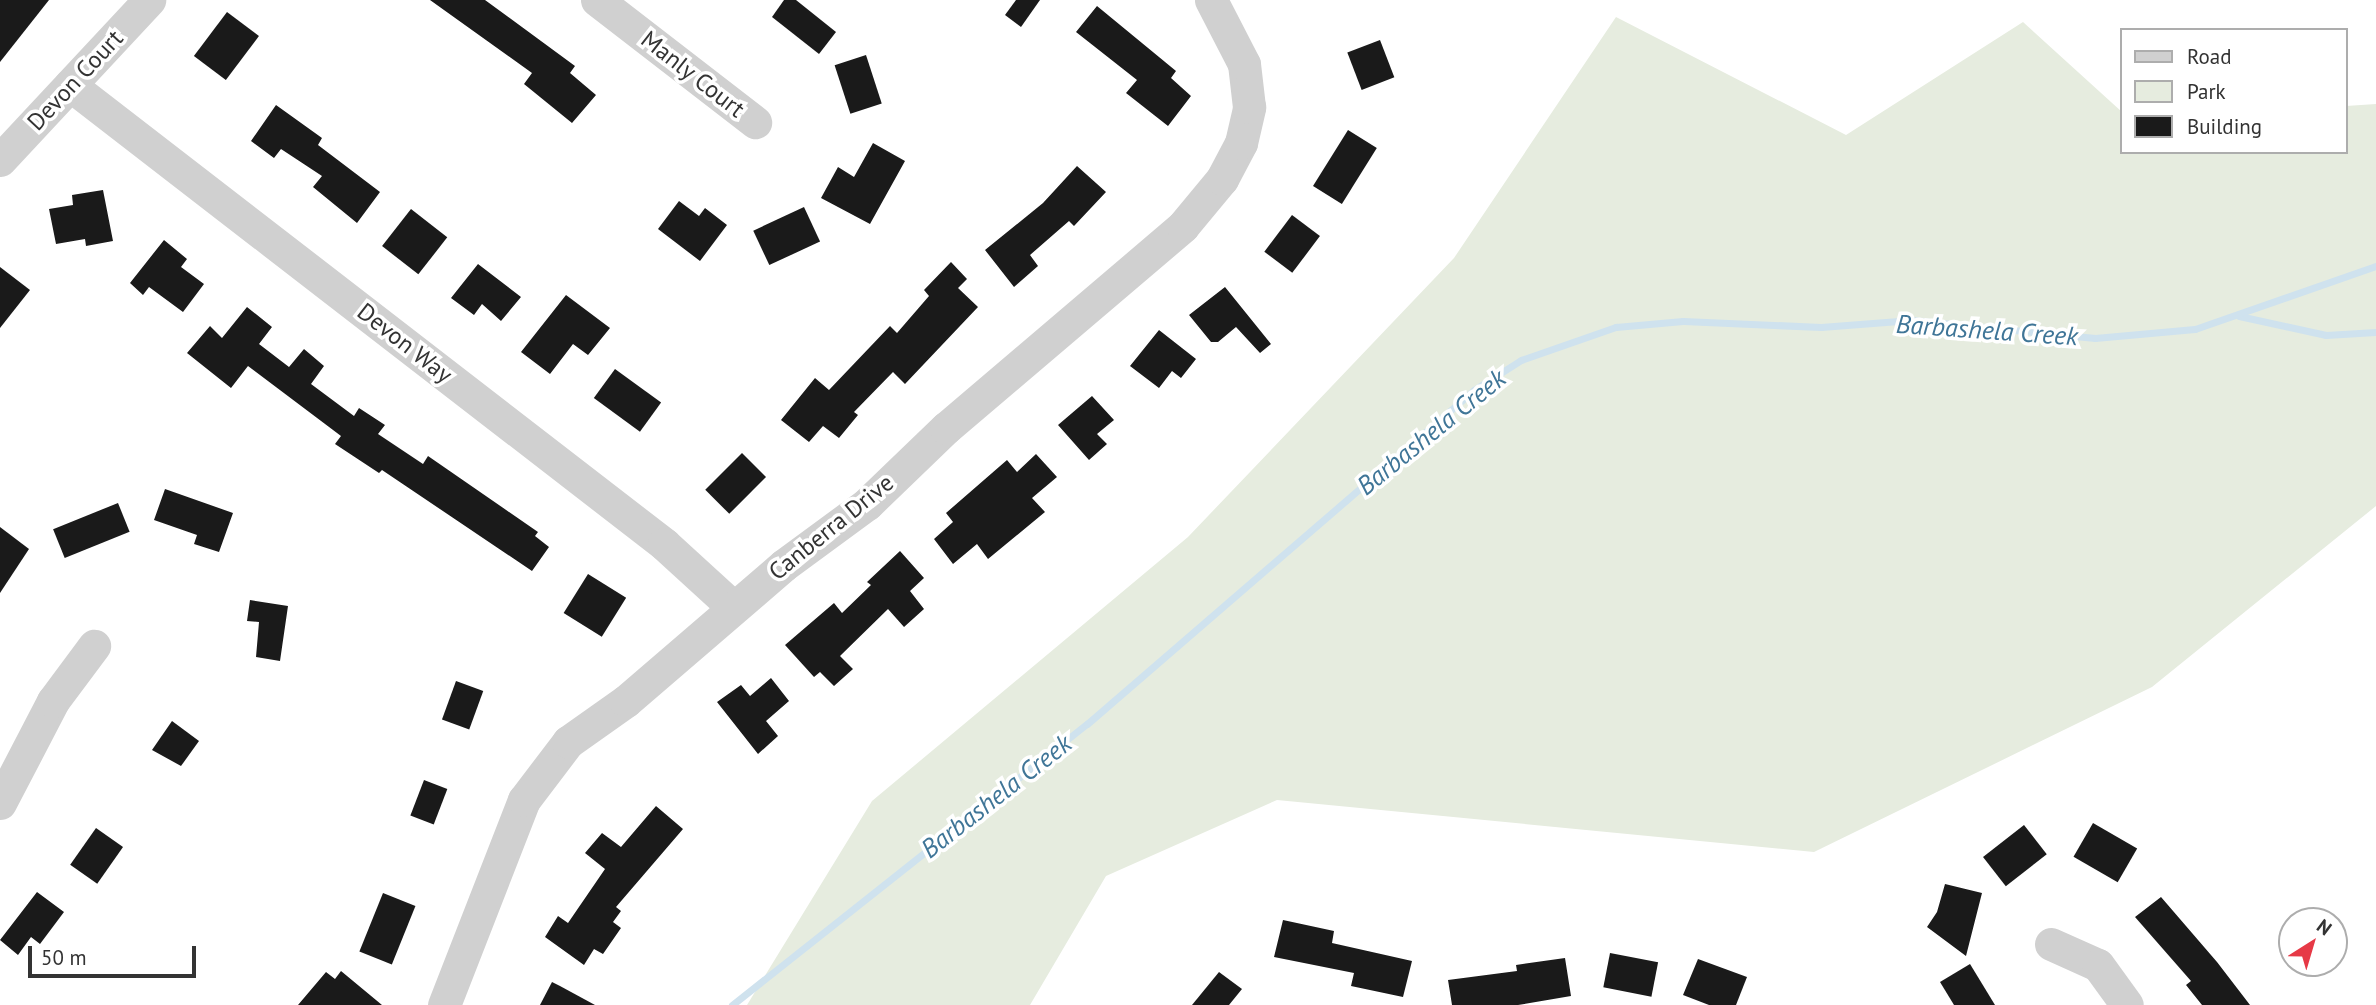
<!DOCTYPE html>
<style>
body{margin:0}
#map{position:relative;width:2376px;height:1005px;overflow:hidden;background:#fff;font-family:"PT Sans",sans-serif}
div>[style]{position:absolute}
.green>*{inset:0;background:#e6ecdf}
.stream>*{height:7px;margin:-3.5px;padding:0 3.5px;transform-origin:3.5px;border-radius:3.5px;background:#cfe2ee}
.building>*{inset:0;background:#1a1a1a;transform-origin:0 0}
.minor>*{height:33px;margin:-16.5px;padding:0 16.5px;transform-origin:16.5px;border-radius:16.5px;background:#d0d0d0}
span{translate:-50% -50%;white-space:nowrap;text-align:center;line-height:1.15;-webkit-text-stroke:7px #fff;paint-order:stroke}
.street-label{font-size:24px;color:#333}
.water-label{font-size:26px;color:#3f7597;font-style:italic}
.legend{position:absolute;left:2120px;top:28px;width:228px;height:126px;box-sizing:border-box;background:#fff;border:2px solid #adadad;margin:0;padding:9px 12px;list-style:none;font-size:21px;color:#333}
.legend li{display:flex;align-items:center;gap:14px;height:35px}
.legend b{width:35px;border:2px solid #adadad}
.north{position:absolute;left:2278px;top:907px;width:70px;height:70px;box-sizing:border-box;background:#fff;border:2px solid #adadad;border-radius:50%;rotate:37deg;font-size:19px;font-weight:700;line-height:28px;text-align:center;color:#333}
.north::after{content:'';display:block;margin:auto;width:24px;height:32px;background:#e63946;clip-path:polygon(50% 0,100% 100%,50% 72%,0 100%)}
.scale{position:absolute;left:28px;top:946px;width:168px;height:32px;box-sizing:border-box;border:4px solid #333;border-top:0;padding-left:9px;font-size:21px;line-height:24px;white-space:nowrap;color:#333;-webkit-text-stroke:5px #fff;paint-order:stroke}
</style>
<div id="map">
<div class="green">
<div style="clip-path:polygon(1616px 17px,1846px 135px,2023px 22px,2122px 112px,2122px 152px,2346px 152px,2346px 106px,2376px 104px,2376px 506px,2152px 687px,1814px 852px,1277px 800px,1106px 876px,1030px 1005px,747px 1005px,872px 801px,1188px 537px,1454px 258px)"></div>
</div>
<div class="stream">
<div style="left:2239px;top:316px;width:89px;rotate:12.3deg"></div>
<div style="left:2326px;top:335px;width:50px;rotate:-3.4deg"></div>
<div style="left:732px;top:1005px;width:453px;rotate:-38.4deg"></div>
<div style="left:1087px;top:724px;width:511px;rotate:-40.8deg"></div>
<div style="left:1474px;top:390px;width:56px;rotate:-32.6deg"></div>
<div style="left:1521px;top:360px;width:101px;rotate:-19.2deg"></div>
<div style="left:1616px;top:327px;width:67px;rotate:-5.1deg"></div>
<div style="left:1683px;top:321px;width:138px;rotate:2.5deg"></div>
<div style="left:1821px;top:327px;width:91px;rotate:-4.4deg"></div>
<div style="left:1912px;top:320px;width:184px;rotate:5.6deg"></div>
<div style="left:2095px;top:338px;width:100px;rotate:-5.1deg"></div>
<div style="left:2195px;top:329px;width:192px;rotate:-19.2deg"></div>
</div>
<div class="building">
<div style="clip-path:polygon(0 0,49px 0,0 62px)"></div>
<div style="clip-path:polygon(430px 0,485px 0,575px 66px,570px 73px,596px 95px,572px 123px,524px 84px,532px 73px)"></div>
<div style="clip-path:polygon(784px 0,796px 0,836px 32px,819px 54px,772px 17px)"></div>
<div style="clip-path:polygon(1016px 0,1040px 0,1021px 27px,1005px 15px)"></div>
<div style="clip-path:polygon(1097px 6px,1176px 71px,1171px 78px,1191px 96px,1168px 126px,1126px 93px,1137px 80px,1076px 32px)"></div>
<div style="left:227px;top:12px;width:40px;height:55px;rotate:37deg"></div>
<div style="left:1380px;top:40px;width:40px;height:35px;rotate:69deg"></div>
<div style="left:866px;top:55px;width:51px;height:33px;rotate:72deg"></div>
<div style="clip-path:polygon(276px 105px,322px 138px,318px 145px,380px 192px,357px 223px,313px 187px,322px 176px,281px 149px,274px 158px,251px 141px)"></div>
<div style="left:1348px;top:130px;width:34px;height:66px;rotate:32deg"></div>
<div style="clip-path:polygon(873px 143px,905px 161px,870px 224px,821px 198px,838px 167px,854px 177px)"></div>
<div style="clip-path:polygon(1077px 166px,1106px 192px,1074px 226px,1069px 221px,1030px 255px,1038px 266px,1014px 287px,985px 250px,1043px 203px)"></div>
<div style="clip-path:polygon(103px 190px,113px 241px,86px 246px,85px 239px,56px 244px,49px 209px,73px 205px,72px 195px)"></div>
<div style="clip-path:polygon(679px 201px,699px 216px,705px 208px,727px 225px,700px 261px,658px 229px)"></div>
<div style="left:804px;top:207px;width:38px;height:56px;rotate:65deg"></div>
<div style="left:411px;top:209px;width:46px;height:47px;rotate:38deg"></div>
<div style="left:1292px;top:215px;width:35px;height:46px;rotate:37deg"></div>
<div style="clip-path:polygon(164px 240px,187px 259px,181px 267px,204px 284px,183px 312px,149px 287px,143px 295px,130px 283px)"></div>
<div style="clip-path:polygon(951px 262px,967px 279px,958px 288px,978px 307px,905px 384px,893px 372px,854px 412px,858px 415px,839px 438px,823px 426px,809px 442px,781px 420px,815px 378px,829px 390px,890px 326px,897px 333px,929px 296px,924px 290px)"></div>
<div style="clip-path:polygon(478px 264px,521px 297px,501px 321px,482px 304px,474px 315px,451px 298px)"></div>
<div style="clip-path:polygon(0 267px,30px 290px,0 328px)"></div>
<div style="clip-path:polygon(1225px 287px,1271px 344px,1260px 353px,1236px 327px,1218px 342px,1211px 342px,1189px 315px)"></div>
<div style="clip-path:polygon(566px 295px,610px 328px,588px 355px,573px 344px,550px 374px,521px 352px)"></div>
<div style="clip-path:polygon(247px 307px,272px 327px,259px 344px,289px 367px,304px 349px,324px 366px,311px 384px,354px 416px,359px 408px,385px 425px,378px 434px,423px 464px,428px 456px,538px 532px,535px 536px,549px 547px,532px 571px,382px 470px,379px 473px,335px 444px,341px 436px,248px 366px,231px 388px,187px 353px,210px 326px,222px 338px)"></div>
<div style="clip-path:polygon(1159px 330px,1196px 359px,1181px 378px,1172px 371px,1159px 388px,1130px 366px)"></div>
<div style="left:615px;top:369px;width:57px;height:36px;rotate:36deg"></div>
<div style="clip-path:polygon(1092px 396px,1114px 420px,1097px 434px,1107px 444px,1089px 460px,1058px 425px)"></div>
<div style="left:742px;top:453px;width:34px;height:52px;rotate:45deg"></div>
<div style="clip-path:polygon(1036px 454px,1057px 477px,1032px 498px,1045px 512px,988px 559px,977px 544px,953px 564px,934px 539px,953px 522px,946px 513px,1007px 460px,1017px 472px)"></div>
<div style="clip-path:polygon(165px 489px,233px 513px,219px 552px,194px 544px,197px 535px,154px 520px)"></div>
<div style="left:118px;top:503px;width:31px;height:70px;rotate:68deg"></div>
<div style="clip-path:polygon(0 527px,29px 549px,0 593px)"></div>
<div style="clip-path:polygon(900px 551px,924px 578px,910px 591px,924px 609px,904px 627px,888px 609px,840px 656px,853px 669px,834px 686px,820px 672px,814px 677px,785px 645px,834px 603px,842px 613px,871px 585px,867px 582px)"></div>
<div style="left:588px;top:574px;width:45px;height:46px;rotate:32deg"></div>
<div style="clip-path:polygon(250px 600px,288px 606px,280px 661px,256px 657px,259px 622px,247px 621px)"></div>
<div style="clip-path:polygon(771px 678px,789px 701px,766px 721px,778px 736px,758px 754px,717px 702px,741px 685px,750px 696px)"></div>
<div style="left:456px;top:681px;width:29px;height:41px;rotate:20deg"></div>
<div style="clip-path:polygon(172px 721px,199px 741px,181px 766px,152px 750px)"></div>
<div style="left:424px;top:780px;width:25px;height:38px;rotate:21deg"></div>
<div style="clip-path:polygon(656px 806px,683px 829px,616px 907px,621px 911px,613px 922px,621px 928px,603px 954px,594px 949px,584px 965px,545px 937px,558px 916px,568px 923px,605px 869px,585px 853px,602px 833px,621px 847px)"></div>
<div style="left:2093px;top:823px;width:51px;height:39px;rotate:30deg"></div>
<div style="left:2024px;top:825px;width:37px;height:52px;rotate:52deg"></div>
<div style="left:96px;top:828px;width:33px;height:45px;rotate:35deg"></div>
<div style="clip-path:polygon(1945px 884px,1982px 893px,1966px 956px,1927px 927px,1937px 912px)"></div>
<div style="clip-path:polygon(37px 892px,64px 912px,40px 944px,31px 937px,18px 955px,0 940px)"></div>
<div style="left:383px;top:893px;width:35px;height:63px;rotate:22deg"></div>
<div style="clip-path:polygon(2161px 897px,2217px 962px,2250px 1005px,2202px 1005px,2186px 985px,2191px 981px,2135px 917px)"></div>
<div style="clip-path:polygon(1283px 920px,1334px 931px,1332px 943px,1412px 961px,1403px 997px,1351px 986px,1354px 973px,1274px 957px)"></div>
<div style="left:1610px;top:953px;width:49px;height:35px;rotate:11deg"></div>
<div style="clip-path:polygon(1565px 958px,1571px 996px,1518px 1005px,1452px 1005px,1448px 980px,1517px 971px,1516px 965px)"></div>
<div style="clip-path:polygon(1698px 959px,1747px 977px,1736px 1005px,1709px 1005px,1683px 995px)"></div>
<div style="clip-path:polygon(1970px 964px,1995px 1005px,1954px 1005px,1940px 982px)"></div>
<div style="clip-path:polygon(341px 971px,382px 1005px,298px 1005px,326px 972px,335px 979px)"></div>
<div style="clip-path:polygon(1219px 972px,1242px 989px,1229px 1005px,1192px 1005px)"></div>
<div style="clip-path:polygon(552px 982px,560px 986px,595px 1005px,540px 1005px)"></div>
</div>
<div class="minor">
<div style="left:597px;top:0;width:200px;rotate:37.7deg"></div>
<div style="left:70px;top:85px;width:751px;rotate:37.69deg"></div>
<div style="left:664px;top:544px;width:93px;rotate:42.4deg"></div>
<div style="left:0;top:160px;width:219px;rotate:-47deg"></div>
<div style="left:0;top:803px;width:115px;rotate:-62.5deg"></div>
<div style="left:53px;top:701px;width:69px;rotate:-53.3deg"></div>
<div style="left:2051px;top:944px;width:51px;rotate:24.1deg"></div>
<div style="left:2098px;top:965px;width:49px;rotate:54.1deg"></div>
<div style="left:444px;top:1005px;width:220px;rotate:-68.7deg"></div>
<div style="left:524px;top:800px;width:73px;rotate:-52.8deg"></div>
<div style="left:568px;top:742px;width:71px;rotate:-35.3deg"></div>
<div style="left:626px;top:701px;width:208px;rotate:-40.7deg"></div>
<div style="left:784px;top:565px;width:103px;rotate:-36.3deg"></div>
<div style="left:867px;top:504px;width:110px;rotate:-43.9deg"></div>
<div style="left:946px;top:428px;width:311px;rotate:-40.4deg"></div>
<div style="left:1183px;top:226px;width:61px;rotate:-50.3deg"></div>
<div style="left:1222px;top:179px;width:41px;rotate:-62.2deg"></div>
<div style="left:1241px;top:143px;width:37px;rotate:-77deg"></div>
<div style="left:1249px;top:107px;width:43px;rotate:-96.6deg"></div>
<div style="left:1244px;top:64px;width:72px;rotate:-117.3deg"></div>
</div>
<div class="street-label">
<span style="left:693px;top:74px;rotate:38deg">Manly Court</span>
<span style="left:75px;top:80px;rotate:-47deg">Devon Court</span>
<span style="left:405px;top:343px;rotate:38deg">Devon Way</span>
<span style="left:831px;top:527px;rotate:-39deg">Canberra Drive</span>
</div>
<div class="water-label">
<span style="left:1987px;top:330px;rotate:4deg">Barbashela Creek</span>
<span style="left:1431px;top:432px;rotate:-39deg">Barbashela Creek</span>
<span style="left:996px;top:796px;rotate:-38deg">Barbashela Creek</span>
</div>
<ul class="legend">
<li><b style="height:9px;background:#d0d0d0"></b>Road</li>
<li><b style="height:19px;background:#e6ecdf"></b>Park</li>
<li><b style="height:19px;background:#1a1a1a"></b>Building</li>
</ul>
<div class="north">N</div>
<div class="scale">50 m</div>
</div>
